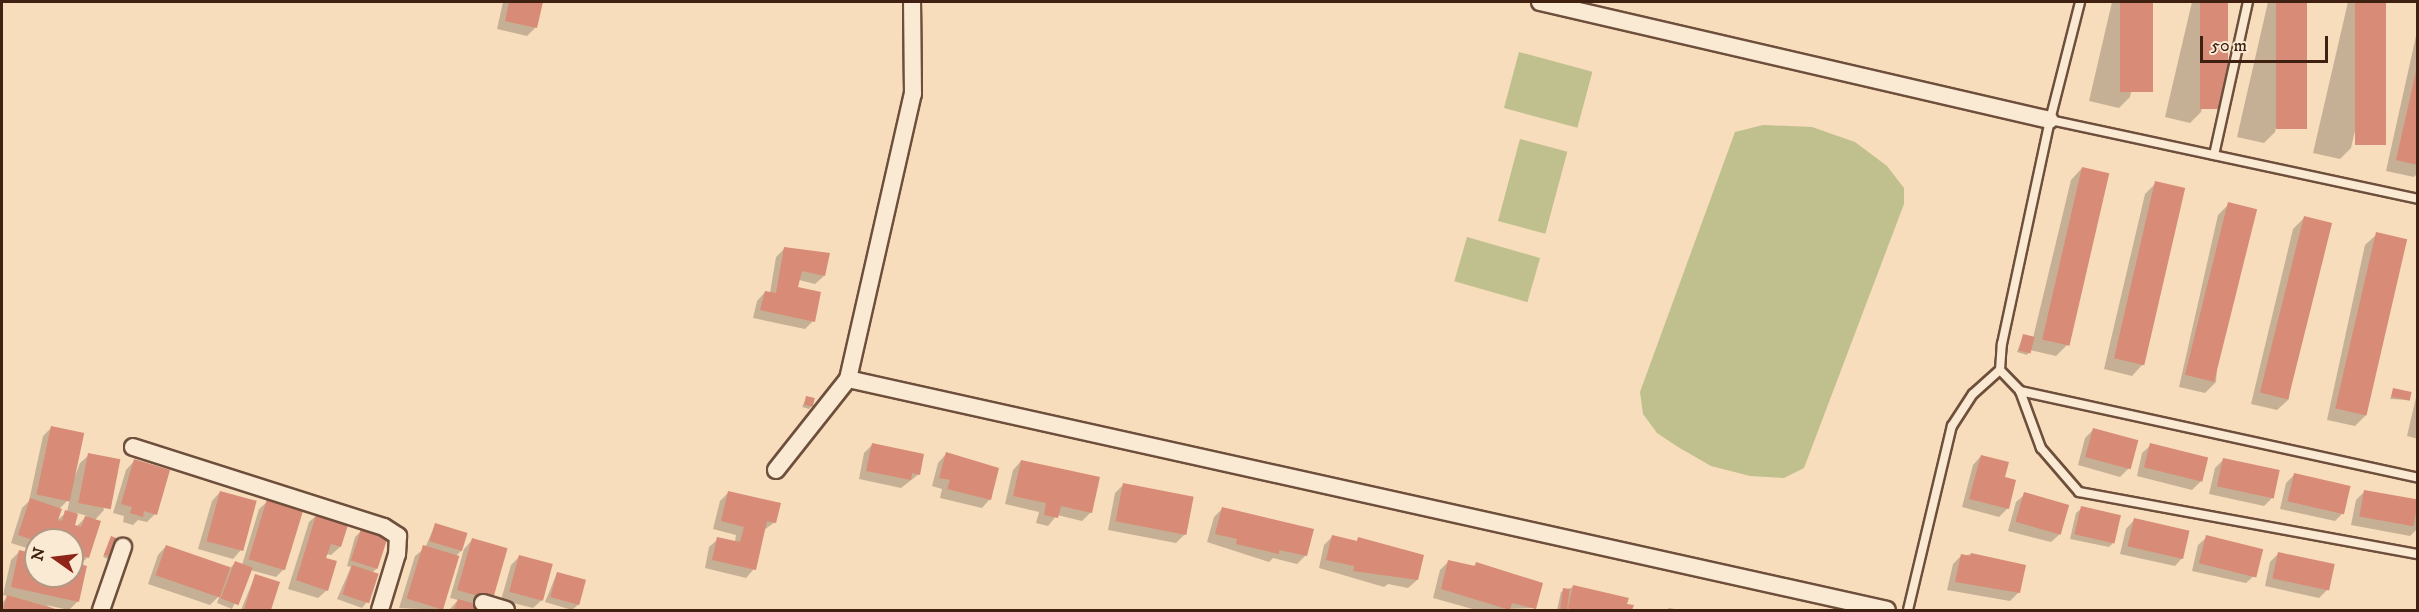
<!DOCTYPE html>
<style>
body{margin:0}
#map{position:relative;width:2419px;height:612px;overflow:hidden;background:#f7ddbb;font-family:"IM FELL DW Pica",serif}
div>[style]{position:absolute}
.green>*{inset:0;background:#c0c08e;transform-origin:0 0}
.shadow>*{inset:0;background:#0003}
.building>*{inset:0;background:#d88b76;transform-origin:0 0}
.roads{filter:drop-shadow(2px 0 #6e4f3c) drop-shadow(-2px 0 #6e4f3c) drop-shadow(0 2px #6e4f3c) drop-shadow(0 -2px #6e4f3c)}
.lane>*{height:8px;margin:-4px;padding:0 4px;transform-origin:4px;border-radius:4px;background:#fae9d3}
.street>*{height:16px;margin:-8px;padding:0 8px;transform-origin:8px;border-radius:8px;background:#fae9d3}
span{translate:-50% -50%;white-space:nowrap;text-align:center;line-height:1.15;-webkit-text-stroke:4.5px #fae9d3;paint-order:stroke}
.frame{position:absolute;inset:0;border:3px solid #402011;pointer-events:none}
.north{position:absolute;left:24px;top:528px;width:60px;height:60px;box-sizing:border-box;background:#fae9d3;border:2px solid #b09985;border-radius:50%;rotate:284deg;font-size:16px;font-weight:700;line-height:24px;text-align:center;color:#402011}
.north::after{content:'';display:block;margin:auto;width:21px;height:27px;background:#8f2418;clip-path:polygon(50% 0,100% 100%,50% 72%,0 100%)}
.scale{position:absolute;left:2200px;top:36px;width:128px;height:27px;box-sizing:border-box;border:3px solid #402011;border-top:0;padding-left:8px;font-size:18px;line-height:21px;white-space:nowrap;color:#402011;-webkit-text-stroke:4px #fae9d3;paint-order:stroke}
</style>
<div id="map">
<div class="green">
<div style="left:1519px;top:52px;width:76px;height:58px;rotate:15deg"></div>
<div style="clip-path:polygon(1763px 125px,1812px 127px,1855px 142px,1887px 166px,1904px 188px,1904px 204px,1804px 468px,1784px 478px,1750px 476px,1711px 466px,1678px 447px,1657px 433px,1643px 414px,1640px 392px,1735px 132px)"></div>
<div style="left:1520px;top:139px;width:49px;height:85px;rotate:15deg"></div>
<div style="left:1467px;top:237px;width:76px;height:46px;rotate:16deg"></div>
</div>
<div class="shadow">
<div style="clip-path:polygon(503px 2px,541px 2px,535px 28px,527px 36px,497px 29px)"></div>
<div style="clip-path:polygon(2112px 2px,2152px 2px,2130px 97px,2119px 108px,2089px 101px)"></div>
<div style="clip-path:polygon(2192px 2px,2226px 2px,2201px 112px,2190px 123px,2165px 117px)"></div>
<div style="clip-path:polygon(2268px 2px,2305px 2px,2275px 132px,2264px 143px,2237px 137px)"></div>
<div style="clip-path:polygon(2348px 2px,2385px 2px,2351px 148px,2340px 159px,2313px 153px)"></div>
<div style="clip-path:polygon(2418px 27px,2418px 173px,2414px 177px,2386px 171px)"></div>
<div style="clip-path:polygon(2082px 168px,2067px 345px,2056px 356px,2030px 350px,2027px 355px,2017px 352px,2023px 336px,2033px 338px,2071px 180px)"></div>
<div style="clip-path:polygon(2156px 183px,2143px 364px,2132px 376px,2104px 369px,2145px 194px)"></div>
<div style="clip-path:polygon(2229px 204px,2216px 382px,2205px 393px,2179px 387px,2218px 215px)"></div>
<div style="clip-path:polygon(2304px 218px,2289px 399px,2277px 410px,2251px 404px,2293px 229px)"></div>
<div style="clip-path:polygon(2377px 234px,2366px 415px,2355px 426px,2327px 420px,2365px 245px)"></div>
<div style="clip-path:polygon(785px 248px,824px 276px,815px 284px,799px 280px,797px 289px,813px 321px,805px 329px,753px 318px,757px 301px,765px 292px,770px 293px,776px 257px)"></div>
<div style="clip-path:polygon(2394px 389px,2409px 400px,2390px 399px)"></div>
<div style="clip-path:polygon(2418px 389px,2418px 439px,2407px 436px)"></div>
<div style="clip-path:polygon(807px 397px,811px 407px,809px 409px,802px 407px)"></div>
<div style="clip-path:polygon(evenodd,52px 427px,72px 484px,80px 463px,89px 455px,104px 510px,94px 521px,88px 557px,79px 565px,85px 567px,77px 602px,69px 610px,46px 605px,56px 610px,2px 610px,2px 603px,8px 596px,3px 595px,11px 560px,19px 552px,36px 556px,36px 576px,72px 576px,72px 540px,36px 540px,36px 551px,11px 543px,22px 508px,29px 501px,43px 436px,52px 427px,70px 498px,67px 512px,56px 521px,60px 508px,70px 498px,52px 427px,77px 513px,87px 516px,76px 527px,73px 525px,77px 513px)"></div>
<div style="clip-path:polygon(2094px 429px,2129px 468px,2120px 477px,2078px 465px,2085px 438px)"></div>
<div style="clip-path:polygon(873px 444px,919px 474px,901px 488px,859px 479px,864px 453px)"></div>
<div style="clip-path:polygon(2151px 445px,2201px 481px,2192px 490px,2137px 476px,2142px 453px)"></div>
<div style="clip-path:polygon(946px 454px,990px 499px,982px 508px,940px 498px,942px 489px,932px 486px,938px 463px)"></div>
<div style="clip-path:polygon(1981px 456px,2003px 478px,2008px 508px,1999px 517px,1962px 507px,1973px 465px)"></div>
<div style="clip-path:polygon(2223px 460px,2278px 471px,2272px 498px,2264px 506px,2209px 494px,2215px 468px)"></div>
<div style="clip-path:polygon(134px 461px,155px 514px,147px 522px,138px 520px,133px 525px,123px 522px,124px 516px,113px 513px,126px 470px)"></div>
<div style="clip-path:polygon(1021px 461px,1091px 512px,1082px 521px,1057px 515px,1048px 526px,1036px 523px,1039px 512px,1005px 504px,1013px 470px)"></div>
<div style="clip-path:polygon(2295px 474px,2343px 513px,2335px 521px,2280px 509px,2286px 483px)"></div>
<div style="clip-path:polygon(1123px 485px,1185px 534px,1176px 543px,1108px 530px,1115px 493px)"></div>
<div style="clip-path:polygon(220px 492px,241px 550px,233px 559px,198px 549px,212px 501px)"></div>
<div style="clip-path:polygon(2364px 492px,2418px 501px,2418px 528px,2410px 536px,2351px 525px,2356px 500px)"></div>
<div style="clip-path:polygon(728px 493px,775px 522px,764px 530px,754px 569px,746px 578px,705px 568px,709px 547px,718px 539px,735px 542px,736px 535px,713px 529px,720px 501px)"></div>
<div style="clip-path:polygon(2025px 494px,2060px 534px,2051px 542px,2008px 531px,2016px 502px)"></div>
<div style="clip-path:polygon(268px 501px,284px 569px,276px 577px,250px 570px,232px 609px,217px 603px,220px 595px,210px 605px,148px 584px,158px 555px,166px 546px,230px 568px,235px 563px,242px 565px,259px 509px)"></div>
<div style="clip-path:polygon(2082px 508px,2114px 542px,2109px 547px,2070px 539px,2076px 513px)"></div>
<div style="clip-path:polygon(1222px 509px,1306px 555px,1297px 564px,1273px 558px,1269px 562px,1207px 542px,1214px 517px)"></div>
<div style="clip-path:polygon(318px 514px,340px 547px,331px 555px,326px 554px,327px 590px,318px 598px,288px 589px,309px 522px)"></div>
<div style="clip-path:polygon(2134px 520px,2183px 557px,2175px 566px,2120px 554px,2126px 529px)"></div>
<div style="clip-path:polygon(435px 525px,462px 550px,455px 557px,442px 610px,399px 608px,415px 556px,425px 548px)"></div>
<div style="clip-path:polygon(361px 531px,377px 568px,372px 573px,367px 602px,362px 608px,337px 599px,351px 567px,347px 566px,355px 537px)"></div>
<div style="clip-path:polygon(111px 537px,111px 557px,108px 559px,103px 557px)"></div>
<div style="clip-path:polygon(1332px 537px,1356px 542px,1359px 539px,1417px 580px,1408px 588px,1388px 584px,1384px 587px,1319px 568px,1324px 545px)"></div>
<div style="clip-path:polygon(2207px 537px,2255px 575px,2246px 583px,2192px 571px,2198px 545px)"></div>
<div style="clip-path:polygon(472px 540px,488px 610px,449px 610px,458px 600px,450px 598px,464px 549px)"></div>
<div style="clip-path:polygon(2279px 553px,2327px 590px,2319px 598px,2265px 586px,2270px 562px)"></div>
<div style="clip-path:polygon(1972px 554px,2019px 592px,2010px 601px,1947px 590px,1953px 564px,1961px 556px)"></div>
<div style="clip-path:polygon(519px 557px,542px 600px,533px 608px,501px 600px,511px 565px)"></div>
<div style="clip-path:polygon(1449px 561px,1473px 567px,1477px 563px,1535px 608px,1476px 610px,1433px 598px,1440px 570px)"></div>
<div style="clip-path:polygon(557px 573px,578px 605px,572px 610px,545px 602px)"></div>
<div style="clip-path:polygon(255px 576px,278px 583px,270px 610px,241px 610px)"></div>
<div style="clip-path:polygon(1573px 587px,1632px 606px,1631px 610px,1557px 610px,1561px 592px)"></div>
<div style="clip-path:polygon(1669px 608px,1681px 610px,1666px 610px)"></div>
</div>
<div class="building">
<div style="clip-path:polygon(509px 2px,543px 2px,537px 28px,505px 21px)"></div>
<div style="left:2120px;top:2px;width:33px;height:90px"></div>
<div style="left:2200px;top:2px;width:28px;height:107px"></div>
<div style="left:2276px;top:2px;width:31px;height:127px"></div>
<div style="left:2355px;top:2px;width:31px;height:143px"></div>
<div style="clip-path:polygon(2417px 67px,2418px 67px,2418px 165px,2396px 160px)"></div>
<div style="left:2082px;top:167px;width:28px;height:177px;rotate:13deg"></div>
<div style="left:2155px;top:181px;width:31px;height:182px;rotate:13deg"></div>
<div style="left:2228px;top:202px;width:30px;height:178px;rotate:14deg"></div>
<div style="left:2304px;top:216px;width:29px;height:182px;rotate:14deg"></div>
<div style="left:2376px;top:232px;width:32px;height:181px;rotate:13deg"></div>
<div style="clip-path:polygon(784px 247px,830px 253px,825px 276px,802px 271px,798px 287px,821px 292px,815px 322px,760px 310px,765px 291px,776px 293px)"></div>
<div style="left:2023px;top:334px;width:12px;height:17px;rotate:14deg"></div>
<div style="left:2393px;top:388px;width:19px;height:9px;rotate:12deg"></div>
<div style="left:806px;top:396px;width:9px;height:9px;rotate:13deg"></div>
<div style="left:51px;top:426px;width:34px;height:70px;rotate:12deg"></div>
<div style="left:2093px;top:428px;width:47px;height:30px;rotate:15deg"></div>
<div style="clip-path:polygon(872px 443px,924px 454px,920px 475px,912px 473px,911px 480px,866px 471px)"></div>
<div style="left:2150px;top:443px;width:60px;height:25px;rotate:14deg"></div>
<div style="clip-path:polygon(946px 452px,999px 468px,991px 500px,947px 489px,950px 480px,939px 478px)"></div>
<div style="left:88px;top:453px;width:33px;height:51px;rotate:11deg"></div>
<div style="clip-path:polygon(1981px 455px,2009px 462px,2005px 477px,2016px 480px,2009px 509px,1969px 499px)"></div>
<div style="left:2223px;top:458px;width:58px;height:29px;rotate:12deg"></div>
<div style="clip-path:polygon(134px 459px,170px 470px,157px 515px,144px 511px,143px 517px,130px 513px,132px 507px,121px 504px)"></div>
<div style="clip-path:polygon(1021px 460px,1100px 477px,1092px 513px,1061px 506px,1058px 518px,1044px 515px,1046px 503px,1013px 496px)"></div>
<div style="left:2294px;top:473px;width:58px;height:29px;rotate:13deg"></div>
<div style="left:1123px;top:483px;width:72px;height:39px;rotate:11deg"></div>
<div style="left:2364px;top:490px;width:55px;height:27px;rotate:10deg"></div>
<div style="left:220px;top:491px;width:38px;height:52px;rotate:15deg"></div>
<div style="clip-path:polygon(728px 491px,781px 503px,776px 523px,767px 521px,756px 570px,712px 560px,717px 537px,740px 542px,744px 527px,721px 521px)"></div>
<div style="left:2024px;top:492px;width:47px;height:31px;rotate:16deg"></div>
<div style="clip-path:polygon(30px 498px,62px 509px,58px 520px,62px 521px,65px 510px,78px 514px,75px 525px,81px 527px,85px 516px,101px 521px,89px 558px,72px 552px,72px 540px,36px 541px,18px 535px)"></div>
<div style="left:267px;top:499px;width:38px;height:63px;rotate:17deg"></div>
<div style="left:2081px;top:506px;width:41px;height:29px;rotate:13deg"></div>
<div style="clip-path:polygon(1222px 507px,1314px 529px,1307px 556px,1279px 550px,1279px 554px,1236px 544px,1237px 539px,1215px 534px)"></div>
<div style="clip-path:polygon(317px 512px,349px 522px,341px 547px,331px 544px,326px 558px,337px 561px,328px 591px,296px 580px)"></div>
<div style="left:2134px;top:518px;width:57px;height:29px;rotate:13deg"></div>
<div style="left:435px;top:523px;width:34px;height:19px;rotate:17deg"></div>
<div style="left:361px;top:529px;width:28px;height:33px;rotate:18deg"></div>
<div style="clip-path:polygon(1332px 535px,1357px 541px,1358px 537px,1424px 555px,1418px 580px,1353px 571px,1354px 566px,1326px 560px)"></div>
<div style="left:2206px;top:535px;width:59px;height:29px;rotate:14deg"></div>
<div style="left:111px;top:536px;width:9px;height:20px;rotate:21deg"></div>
<div style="left:472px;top:538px;width:37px;height:54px;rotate:16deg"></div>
<div style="left:166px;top:545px;width:68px;height:32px;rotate:19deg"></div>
<div style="left:423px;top:545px;width:38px;height:56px;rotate:17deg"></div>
<div style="clip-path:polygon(19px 550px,36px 554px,36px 576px,72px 576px,72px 562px,87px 566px,79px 602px,11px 587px)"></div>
<div style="left:2278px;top:552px;width:58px;height:27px;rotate:12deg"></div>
<div style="clip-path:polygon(1971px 553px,2026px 565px,2020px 593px,1955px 582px,1961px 554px,1970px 556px)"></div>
<div style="left:519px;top:555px;width:35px;height:38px;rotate:15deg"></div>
<div style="clip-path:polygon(1448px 560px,1475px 566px,1476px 562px,1543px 583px,1536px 609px,1512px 603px,1510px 610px,1441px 589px)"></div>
<div style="left:235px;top:561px;width:19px;height:40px;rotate:21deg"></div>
<div style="left:352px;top:565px;width:28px;height:31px;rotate:18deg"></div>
<div style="left:557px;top:572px;width:30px;height:26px;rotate:15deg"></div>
<div style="clip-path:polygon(255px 574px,280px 582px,271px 610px,244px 610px)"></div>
<div style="clip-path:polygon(1573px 585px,1629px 598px,1627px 604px,1634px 605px,1632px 610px,1572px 610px,1568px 608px)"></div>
<div style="left:1563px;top:588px;width:7px;height:21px;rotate:8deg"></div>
<div style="clip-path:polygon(7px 595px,59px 610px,3px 610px)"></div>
<div style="clip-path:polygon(458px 599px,490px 608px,490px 610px,454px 610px)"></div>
</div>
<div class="roads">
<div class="lane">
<div style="left:2050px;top:120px;width:376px;rotate:12.1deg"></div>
<div style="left:2214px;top:155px;width:157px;rotate:-77.5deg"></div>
<div style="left:2000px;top:370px;width:29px;rotate:46deg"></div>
<div style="left:2020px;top:391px;width:61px;rotate:69.8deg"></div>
<div style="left:2041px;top:448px;width:58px;rotate:49.2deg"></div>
<div style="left:2079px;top:492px;width:345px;rotate:10.4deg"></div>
<div style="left:2020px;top:391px;width:407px;rotate:12.3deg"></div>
<div style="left:1908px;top:610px;width:189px;rotate:-76.6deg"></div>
<div style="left:1952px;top:426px;width:38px;rotate:-57deg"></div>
<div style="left:1973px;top:394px;width:36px;rotate:-42deg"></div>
<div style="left:2000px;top:370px;width:26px;rotate:-86deg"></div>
<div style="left:2002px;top:344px;width:229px;rotate:-77.9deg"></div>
<div style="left:2050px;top:120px;width:122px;rotate:-75.7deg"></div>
</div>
<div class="street">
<div style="left:1540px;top:2px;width:523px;rotate:13.03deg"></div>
<div style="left:848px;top:379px;width:1064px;rotate:12.53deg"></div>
<div style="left:133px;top:447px;width:263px;rotate:17.7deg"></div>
<div style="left:384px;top:527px;width:17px;rotate:33deg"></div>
<div style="left:398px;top:536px;width:18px;rotate:93deg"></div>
<div style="left:397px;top:554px;width:59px;rotate:106.9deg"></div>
<div style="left:776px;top:470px;width:116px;rotate:-51.6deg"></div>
<div style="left:848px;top:379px;width:292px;rotate:-77.2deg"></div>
<div style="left:913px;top:94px;width:92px;rotate:-90.6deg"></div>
<div style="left:483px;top:603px;width:24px;rotate:17deg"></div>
<div style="left:101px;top:610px;width:67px;rotate:-70.8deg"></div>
</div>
</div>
<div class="frame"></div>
<div class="north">N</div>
<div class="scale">50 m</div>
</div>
